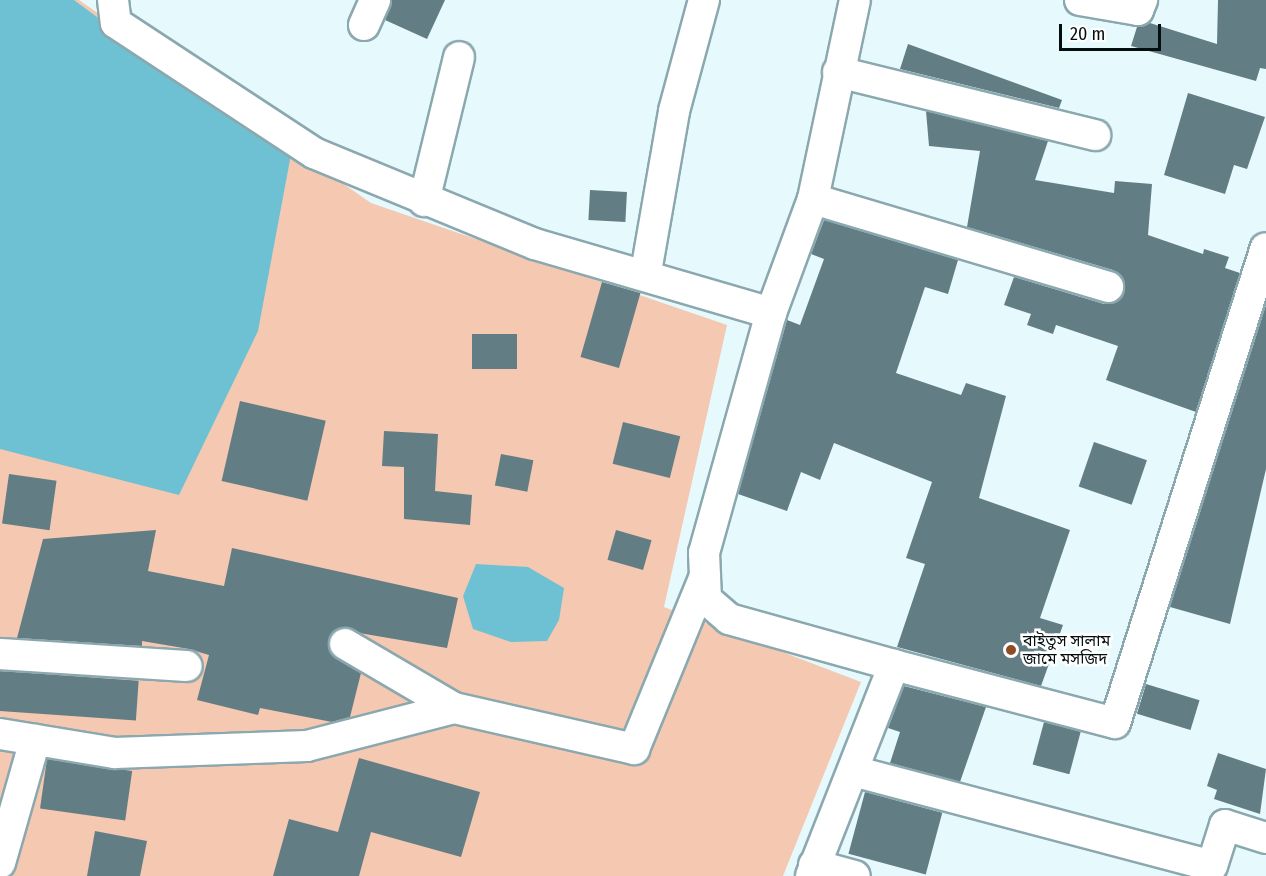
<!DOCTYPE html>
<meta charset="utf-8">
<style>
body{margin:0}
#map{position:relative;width:1266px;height:876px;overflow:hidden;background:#e6f9fd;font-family:"Fira Sans Condensed","Noto Sans Bengali",sans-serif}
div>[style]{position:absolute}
.green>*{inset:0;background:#f5c8b1}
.water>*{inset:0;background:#6ec1d2}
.building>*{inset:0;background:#627e84;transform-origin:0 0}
.roads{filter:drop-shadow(2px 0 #8ba8af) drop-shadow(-2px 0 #8ba8af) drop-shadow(0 2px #8ba8af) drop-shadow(0 -2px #8ba8af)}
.street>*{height:30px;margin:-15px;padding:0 15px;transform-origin:15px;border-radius:15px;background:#fff}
.dots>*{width:16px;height:16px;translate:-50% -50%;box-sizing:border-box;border:3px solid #fff;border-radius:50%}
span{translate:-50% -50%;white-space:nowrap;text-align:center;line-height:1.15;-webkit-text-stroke:5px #fff;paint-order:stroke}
.poi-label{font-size:16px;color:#040e10}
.left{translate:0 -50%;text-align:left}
.scale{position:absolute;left:1059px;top:24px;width:102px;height:27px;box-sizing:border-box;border:3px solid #040e10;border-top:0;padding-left:8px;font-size:18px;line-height:21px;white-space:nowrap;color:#040e10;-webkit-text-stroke:4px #fff;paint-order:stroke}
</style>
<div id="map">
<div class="green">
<div style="clip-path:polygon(0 0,79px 0,371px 203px,727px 325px,664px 607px,861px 682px,783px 876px,0 876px)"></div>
</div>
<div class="water">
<div style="clip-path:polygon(0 0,74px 0,170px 71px,292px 149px,258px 331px,179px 495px,0 449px)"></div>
<div style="clip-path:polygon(476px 564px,528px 567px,564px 588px,559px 620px,547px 641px,511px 642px,473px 629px,463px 596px)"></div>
</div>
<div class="building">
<div style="clip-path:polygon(392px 0,445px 0,427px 39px,385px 20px)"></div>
<div style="clip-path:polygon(1218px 0,1266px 0,1266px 69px,1260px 68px,1256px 81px,1131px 46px,1137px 27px,1150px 23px,1217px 44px)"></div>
<div style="clip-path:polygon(908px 44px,1062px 100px,1059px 108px,900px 69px)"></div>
<div style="clip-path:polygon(1188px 93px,1265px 117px,1247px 169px,1234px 165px,1225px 194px,1164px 175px)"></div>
<div style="clip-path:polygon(926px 111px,1048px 141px,1035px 180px,1114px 193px,1115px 181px,1152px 184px,1148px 235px,1203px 254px,1204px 249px,1229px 257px,1225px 268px,1240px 273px,1196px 412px,1106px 380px,1118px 346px,1056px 325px,1053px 334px,1027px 325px,1031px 314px,1004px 305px,1014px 277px,1104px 304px,1119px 300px,1125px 284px,1113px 270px,967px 227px,980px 151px,929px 146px)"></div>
<div style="left:590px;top:190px;width:37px;height:30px;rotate:3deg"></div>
<div style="clip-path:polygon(824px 220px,958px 260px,948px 294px,925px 287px,896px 373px,961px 395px,966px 383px,1006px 396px,979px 498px,1070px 530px,1040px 618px,1063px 625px,1041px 686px,897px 647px,925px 564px,906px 558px,932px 482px,834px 443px,820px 480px,801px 472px,787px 511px,738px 494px,787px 320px,800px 325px,824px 259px,811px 254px)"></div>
<div style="left:602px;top:282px;width:40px;height:78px;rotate:16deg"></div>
<div style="clip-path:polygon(1266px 305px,1266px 469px,1230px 624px,1170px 607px)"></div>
<div style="left:472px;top:334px;width:45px;height:35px"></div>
<div style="left:240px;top:401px;width:88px;height:82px;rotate:13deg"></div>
<div style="left:623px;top:422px;width:59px;height:43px;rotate:14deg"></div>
<div style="clip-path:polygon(384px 431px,438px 434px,435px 491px,472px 495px,470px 525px,404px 519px,404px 467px,382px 466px)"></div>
<div style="left:1094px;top:442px;width:56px;height:47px;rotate:19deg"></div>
<div style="left:501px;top:454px;width:33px;height:32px;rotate:11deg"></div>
<div style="left:9px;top:474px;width:48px;height:50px;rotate:8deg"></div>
<div style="clip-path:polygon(156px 530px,148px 571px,224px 586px,232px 548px,458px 598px,447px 648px,336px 629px,330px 652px,361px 673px,350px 717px,332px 722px,260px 708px,258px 715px,197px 700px,209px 655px,189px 649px,142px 641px,142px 646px,17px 638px,43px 539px)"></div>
<div style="left:616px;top:530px;width:37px;height:31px;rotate:16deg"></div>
<div style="left:0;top:671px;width:139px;height:40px;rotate:4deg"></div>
<div style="left:1146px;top:684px;width:56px;height:31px;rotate:17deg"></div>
<div style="clip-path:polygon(904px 686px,986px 707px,960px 782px,890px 763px,900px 732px,888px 728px)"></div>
<div style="left:1044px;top:722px;width:38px;height:44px;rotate:15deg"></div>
<div style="clip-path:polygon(1218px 753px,1266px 769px,1260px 814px,1214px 799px,1217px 790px,1207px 786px)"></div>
<div style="clip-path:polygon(359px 758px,480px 792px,461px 857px,371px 832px,359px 876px,273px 876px,289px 819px,338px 832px)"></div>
<div style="left:47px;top:759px;width:86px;height:50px;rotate:8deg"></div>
<div style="left:865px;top:792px;width:80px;height:64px;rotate:15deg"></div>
<div style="clip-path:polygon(95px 831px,147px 841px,140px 876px,87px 876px)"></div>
</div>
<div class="roads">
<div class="street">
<div style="left:113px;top:0;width:23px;rotate:83deg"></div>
<div style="left:116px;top:23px;width:237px;rotate:33.3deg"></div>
<div style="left:314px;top:153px;width:239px;rotate:22.4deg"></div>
<div style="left:535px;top:244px;width:246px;rotate:16.3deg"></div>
<div style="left:771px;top:313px;width:249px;rotate:105.6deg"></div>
<div style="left:704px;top:553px;width:46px;rotate:87.5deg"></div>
<div style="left:706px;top:599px;width:30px;rotate:41deg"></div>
<div style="left:729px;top:619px;width:171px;rotate:15.6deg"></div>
<div style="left:894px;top:665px;width:227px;rotate:111.5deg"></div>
<div style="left:1080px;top:0;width:59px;rotate:9.8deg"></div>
<div style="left:1138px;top:10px;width:11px;rotate:-68deg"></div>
<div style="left:364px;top:25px;width:27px;rotate:-66deg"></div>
<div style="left:838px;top:72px;width:265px;rotate:13.8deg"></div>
<div style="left:813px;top:199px;width:308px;rotate:16.6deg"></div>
<div style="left:424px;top:201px;width:148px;rotate:-76.3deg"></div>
<div style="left:646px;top:272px;width:163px;rotate:-80.1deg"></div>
<div style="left:674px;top:111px;width:115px;rotate:-74.9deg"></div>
<div style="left:771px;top:313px;width:121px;rotate:-69.8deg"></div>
<div style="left:813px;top:199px;width:203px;rotate:-78.1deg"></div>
<div style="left:345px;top:644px;width:126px;rotate:30.4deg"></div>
<div style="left:454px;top:708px;width:185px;rotate:12.8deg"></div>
<div style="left:634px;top:749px;width:187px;rotate:-67.7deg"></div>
<div style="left:0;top:654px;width:187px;rotate:3.7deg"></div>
<div style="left:894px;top:665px;width:228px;rotate:14.7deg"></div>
<div style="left:1115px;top:723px;width:498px;rotate:-72.4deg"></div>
<div style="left:0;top:734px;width:117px;rotate:9.4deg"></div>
<div style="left:115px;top:753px;width:192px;rotate:-2.1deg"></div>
<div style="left:307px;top:746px;width:152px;rotate:-14.5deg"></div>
<div style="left:853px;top:771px;width:371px;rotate:14.8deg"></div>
<div style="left:1212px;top:866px;width:43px;rotate:-72.4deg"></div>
<div style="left:1225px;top:825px;width:43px;rotate:17.6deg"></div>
<div style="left:0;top:863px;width:128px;rotate:-74.1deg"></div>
<div style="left:814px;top:865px;width:42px;rotate:15deg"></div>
</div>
</div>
<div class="dots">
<div style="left:1011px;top:650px;background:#904b22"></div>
</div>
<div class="poi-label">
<span class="left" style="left:1023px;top:650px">বাইতুস সালাম<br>জামে মসজিদ</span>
</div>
<div class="scale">20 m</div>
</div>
